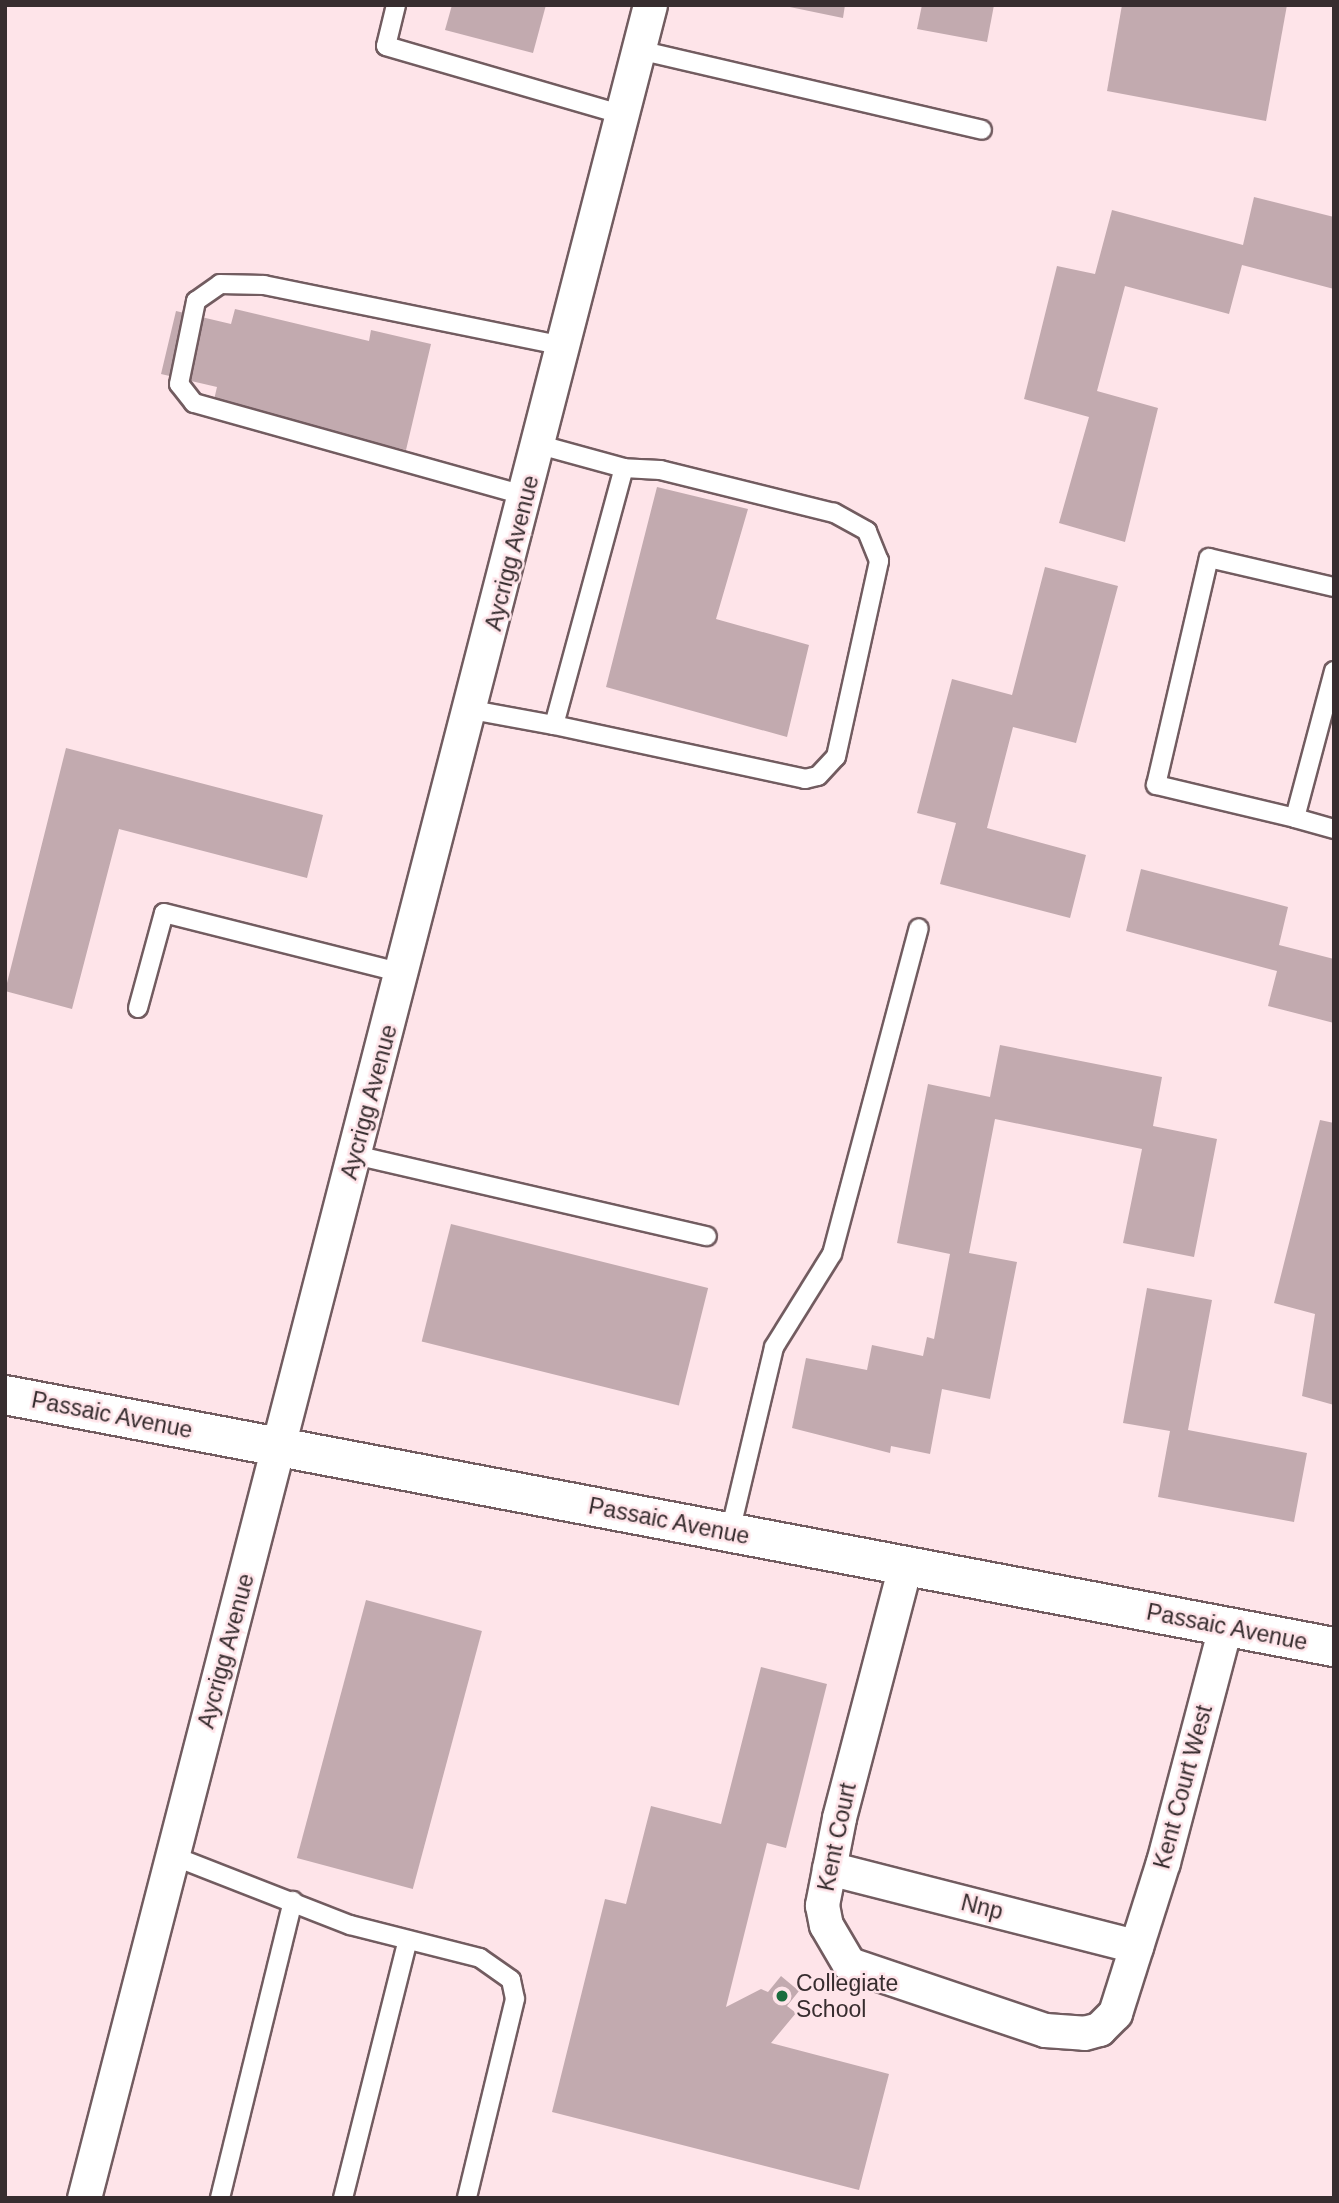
<!DOCTYPE html>
<style>
body{margin:0}
#map{position:relative;width:1339px;height:2203px;overflow:hidden;background:#fee4e9;font-family:Helvetica,sans-serif}
div>[style]{position:absolute}
.building>*{inset:0;background:#c2aaaf;transform-origin:0 0}
.roads{filter:drop-shadow(2px 0 #725c60) drop-shadow(-2px 0 #725c60) drop-shadow(0 2px #725c60) drop-shadow(0 -2px #725c60)}
.service>*{height:18px;margin:-9px;padding:0 9px;transform-origin:9px;border-radius:9px;background:#fff}
.minor>*{height:33px;margin:-16.5px;padding:0 16.5px;transform-origin:16.5px;border-radius:16.5px;background:#fff}
.tertiary>*{height:38px;margin:-19px;padding:0 19px;transform-origin:19px;border-radius:19px;background:#fff}
.dots>*{width:19px;height:19px;translate:-50% -50%;box-sizing:border-box;border:4px solid #fee4e9;border-radius:50%}
span{translate:-50% -50%;white-space:nowrap;text-align:center;line-height:1.15;-webkit-text-stroke:5px #fee4e9;paint-order:stroke}
.street-label{font-size:23px;color:#372d2f}
.poi-label{font-size:23px;color:#372d2f}
.left{translate:0 -50%;text-align:left}
.frame{position:absolute;inset:0;border:7px solid #372d2f;pointer-events:none}
</style>
<div id="map">
<div class="building">
<div style="clip-path:polygon(452px 5px,546px 5px,533px 53px,445px 30px)"></div>
<div style="clip-path:polygon(780px 5px,845px 5px,843px 18px)"></div>
<div style="clip-path:polygon(922px 5px,994px 5px,987px 42px,917px 29px)"></div>
<div style="clip-path:polygon(1122px 5px,1287px 5px,1266px 121px,1107px 91px)"></div>
<div style="clip-path:polygon(1254px 197px,1334px 217px,1334px 289px,1242px 265px,1229px 314px,1125px 286px,1097px 391px,1158px 408px,1125px 542px,1059px 523px,1089px 417px,1024px 399px,1057px 266px,1095px 274px,1112px 210px,1243px 245px)"></div>
<div style="clip-path:polygon(235px 309px,369px 341px,371px 330px,431px 344px,406px 450px,213px 404px,217px 387px,161px 374px,176px 311px,231px 324px)"></div>
<div style="clip-path:polygon(657px 487px,748px 509px,716px 619px,809px 645px,787px 737px,606px 687px)"></div>
<div style="clip-path:polygon(1045px 567px,1118px 586px,1076px 743px,1013px 727px,987px 828px,1086px 855px,1070px 918px,940px 884px,956px 823px,917px 813px,952px 679px,1012px 695px)"></div>
<div style="clip-path:polygon(66px 748px,323px 815px,307px 878px,119px 829px,72px 1009px,5px 991px)"></div>
<div style="clip-path:polygon(1141px 869px,1288px 907px,1279px 945px,1334px 959px,1334px 1023px,1268px 1006px,1277px 971px,1126px 931px)"></div>
<div style="clip-path:polygon(1000px 1045px,1162px 1077px,1153px 1126px,1217px 1139px,1194px 1257px,1123px 1243px,1142px 1149px,995px 1119px,969px 1253px,1017px 1262px,990px 1399px,942px 1389px,930px 1454px,891px 1446px,890px 1453px,792px 1428px,806px 1358px,867px 1370px,872px 1345px,923px 1356px,927px 1337px,934px 1339px,950px 1254px,897px 1243px,928px 1084px,990px 1097px)"></div>
<div style="clip-path:polygon(1320px 1120px,1334px 1123px,1334px 1405px,1302px 1396px,1315px 1314px,1274px 1303px)"></div>
<div style="left:451px;top:1224px;width:265px;height:121px;rotate:14deg"></div>
<div style="clip-path:polygon(1147px 1288px,1212px 1300px,1188px 1430px,1307px 1453px,1294px 1522px,1158px 1497px,1170px 1431px,1123px 1423px)"></div>
<div style="left:366px;top:1600px;width:120px;height:267px;rotate:15deg"></div>
<div style="clip-path:polygon(761px 1667px,827px 1684px,786px 1848px,767px 1843px,726px 2007px,761px 1989px,768px 1992px,781px 1976px,799px 1991px,787px 2006px,796px 2013px,771px 2043px,889px 2074px,859px 2190px,552px 2112px,605px 1899px,626px 1904px,651px 1806px,721px 1824px)"></div>
</div>
<div class="roads">
<div class="service">
<div style="left:396px;top:5px;width:42px;rotate:103.7deg"></div>
<div style="left:386px;top:46px;width:247px;rotate:16.2deg"></div>
<div style="left:639px;top:50px;width:352px;rotate:13.1deg"></div>
<div style="left:527px;top:496px;width:346px;rotate:-164.4deg"></div>
<div style="left:194px;top:403px;width:24px;rotate:-128deg"></div>
<div style="left:179px;top:384px;width:85px;rotate:-78.4deg"></div>
<div style="left:196px;top:301px;width:29px;rotate:-35deg"></div>
<div style="left:220px;top:284px;width:44px;rotate:1.3deg"></div>
<div style="left:264px;top:285px;width:307px;rotate:11.5deg"></div>
<div style="left:1334px;top:671px;width:152px;rotate:104.9deg"></div>
<div style="left:1295px;top:818px;width:41px;rotate:15.8deg"></div>
<div style="left:472px;top:710px;width:83px;rotate:10.4deg"></div>
<div style="left:554px;top:725px;width:266px;rotate:-74.8deg"></div>
<div style="left:624px;top:468px;width:87px;rotate:-164.7deg"></div>
<div style="left:554px;top:725px;width:257px;rotate:12.1deg"></div>
<div style="left:805px;top:779px;width:13px;rotate:-13deg"></div>
<div style="left:818px;top:776px;width:26px;rotate:-47deg"></div>
<div style="left:836px;top:757px;width:201px;rotate:-77.6deg"></div>
<div style="left:879px;top:561px;width:32px;rotate:-112deg"></div>
<div style="left:867px;top:531px;width:38px;rotate:-151deg"></div>
<div style="left:834px;top:513px;width:179px;rotate:-166.1deg"></div>
<div style="left:660px;top:470px;width:36px;rotate:-177deg"></div>
<div style="left:1295px;top:818px;width:143px;rotate:-166.6deg"></div>
<div style="left:1156px;top:785px;width:233px;rotate:-76.9deg"></div>
<div style="left:1209px;top:558px;width:128px;rotate:13.1deg"></div>
<div style="left:138px;top:1008px;width:98px;rotate:-74.7deg"></div>
<div style="left:164px;top:913px;width:246px;rotate:14.1deg"></div>
<div style="left:355px;top:1155px;width:361px;rotate:13deg"></div>
<div style="left:730px;top:1532px;width:190px;rotate:-76.6deg"></div>
<div style="left:774px;top:1347px;width:110px;rotate:-58.1deg"></div>
<div style="left:832px;top:1254px;width:337px;rotate:-75.1deg"></div>
<div style="left:173px;top:1856px;width:190px;rotate:21.3deg"></div>
<div style="left:350px;top:1925px;width:134px;rotate:14.2deg"></div>
<div style="left:480px;top:1958px;width:38px;rotate:35deg"></div>
<div style="left:511px;top:1980px;width:19px;rotate:78deg"></div>
<div style="left:515px;top:1999px;width:205px;rotate:103.6deg"></div>
<div style="left:220px;top:2198px;width:306px;rotate:-76.2deg"></div>
<div style="left:343px;top:2198px;width:266px;rotate:-75.9deg"></div>
</div>
<div class="minor">
<div style="left:905px;top:1566px;width:260px;rotate:104.7deg"></div>
<div style="left:839px;top:1818px;width:89px;rotate:101.1deg"></div>
<div style="left:822px;top:1905px;width:20px;rotate:79deg"></div>
<div style="left:826px;top:1925px;width:45px;rotate:59.5deg"></div>
<div style="left:849px;top:1964px;width:207px;rotate:18.6deg"></div>
<div style="left:1045px;top:2030px;width:39px;rotate:4deg"></div>
<div style="left:1084px;top:2033px;width:16px;rotate:-15deg"></div>
<div style="left:1099px;top:2029px;width:23px;rotate:-45deg"></div>
<div style="left:1115px;top:2013px;width:158px;rotate:-72.4deg"></div>
<div style="left:1163px;top:1862px;width:243px;rotate:-75.2deg"></div>
<div style="left:829px;top:1868px;width:317px;rotate:14.3deg"></div>
<div style="left:84px;top:2198px;width:2265px;rotate:-75.53deg"></div>
</div>
<div class="tertiary">
<div style="left:5px;top:1395px;width:1353px;rotate:10.74deg"></div>
</div>
</div>
<div class="dots">
<div style="left:782px;top:1996px;background:#1a6d3e"></div>
</div>
<div class="street-label">
<span style="left:512px;top:553px;rotate:-76deg">Aycrigg Avenue</span>
<span style="left:369px;top:1102px;rotate:-75deg">Aycrigg Avenue</span>
<span style="left:112px;top:1415px;rotate:11deg">Passaic Avenue</span>
<span style="left:669px;top:1521px;rotate:11deg">Passaic Avenue</span>
<span style="left:1227px;top:1627px;rotate:11deg">Passaic Avenue</span>
<span style="left:226px;top:1651px;rotate:-75deg">Aycrigg Avenue</span>
<span style="left:1183px;top:1787px;rotate:-75deg">Kent Court West</span>
<span style="left:837px;top:1837px;rotate:-78deg">Kent Court</span>
<span style="left:982px;top:1907px;rotate:14deg">Nnp</span>
</div>
<div class="poi-label">
<span class="left" style="left:796px;top:1996px">Collegiate<br>School</span>
</div>
<div class="frame"></div>
</div>
